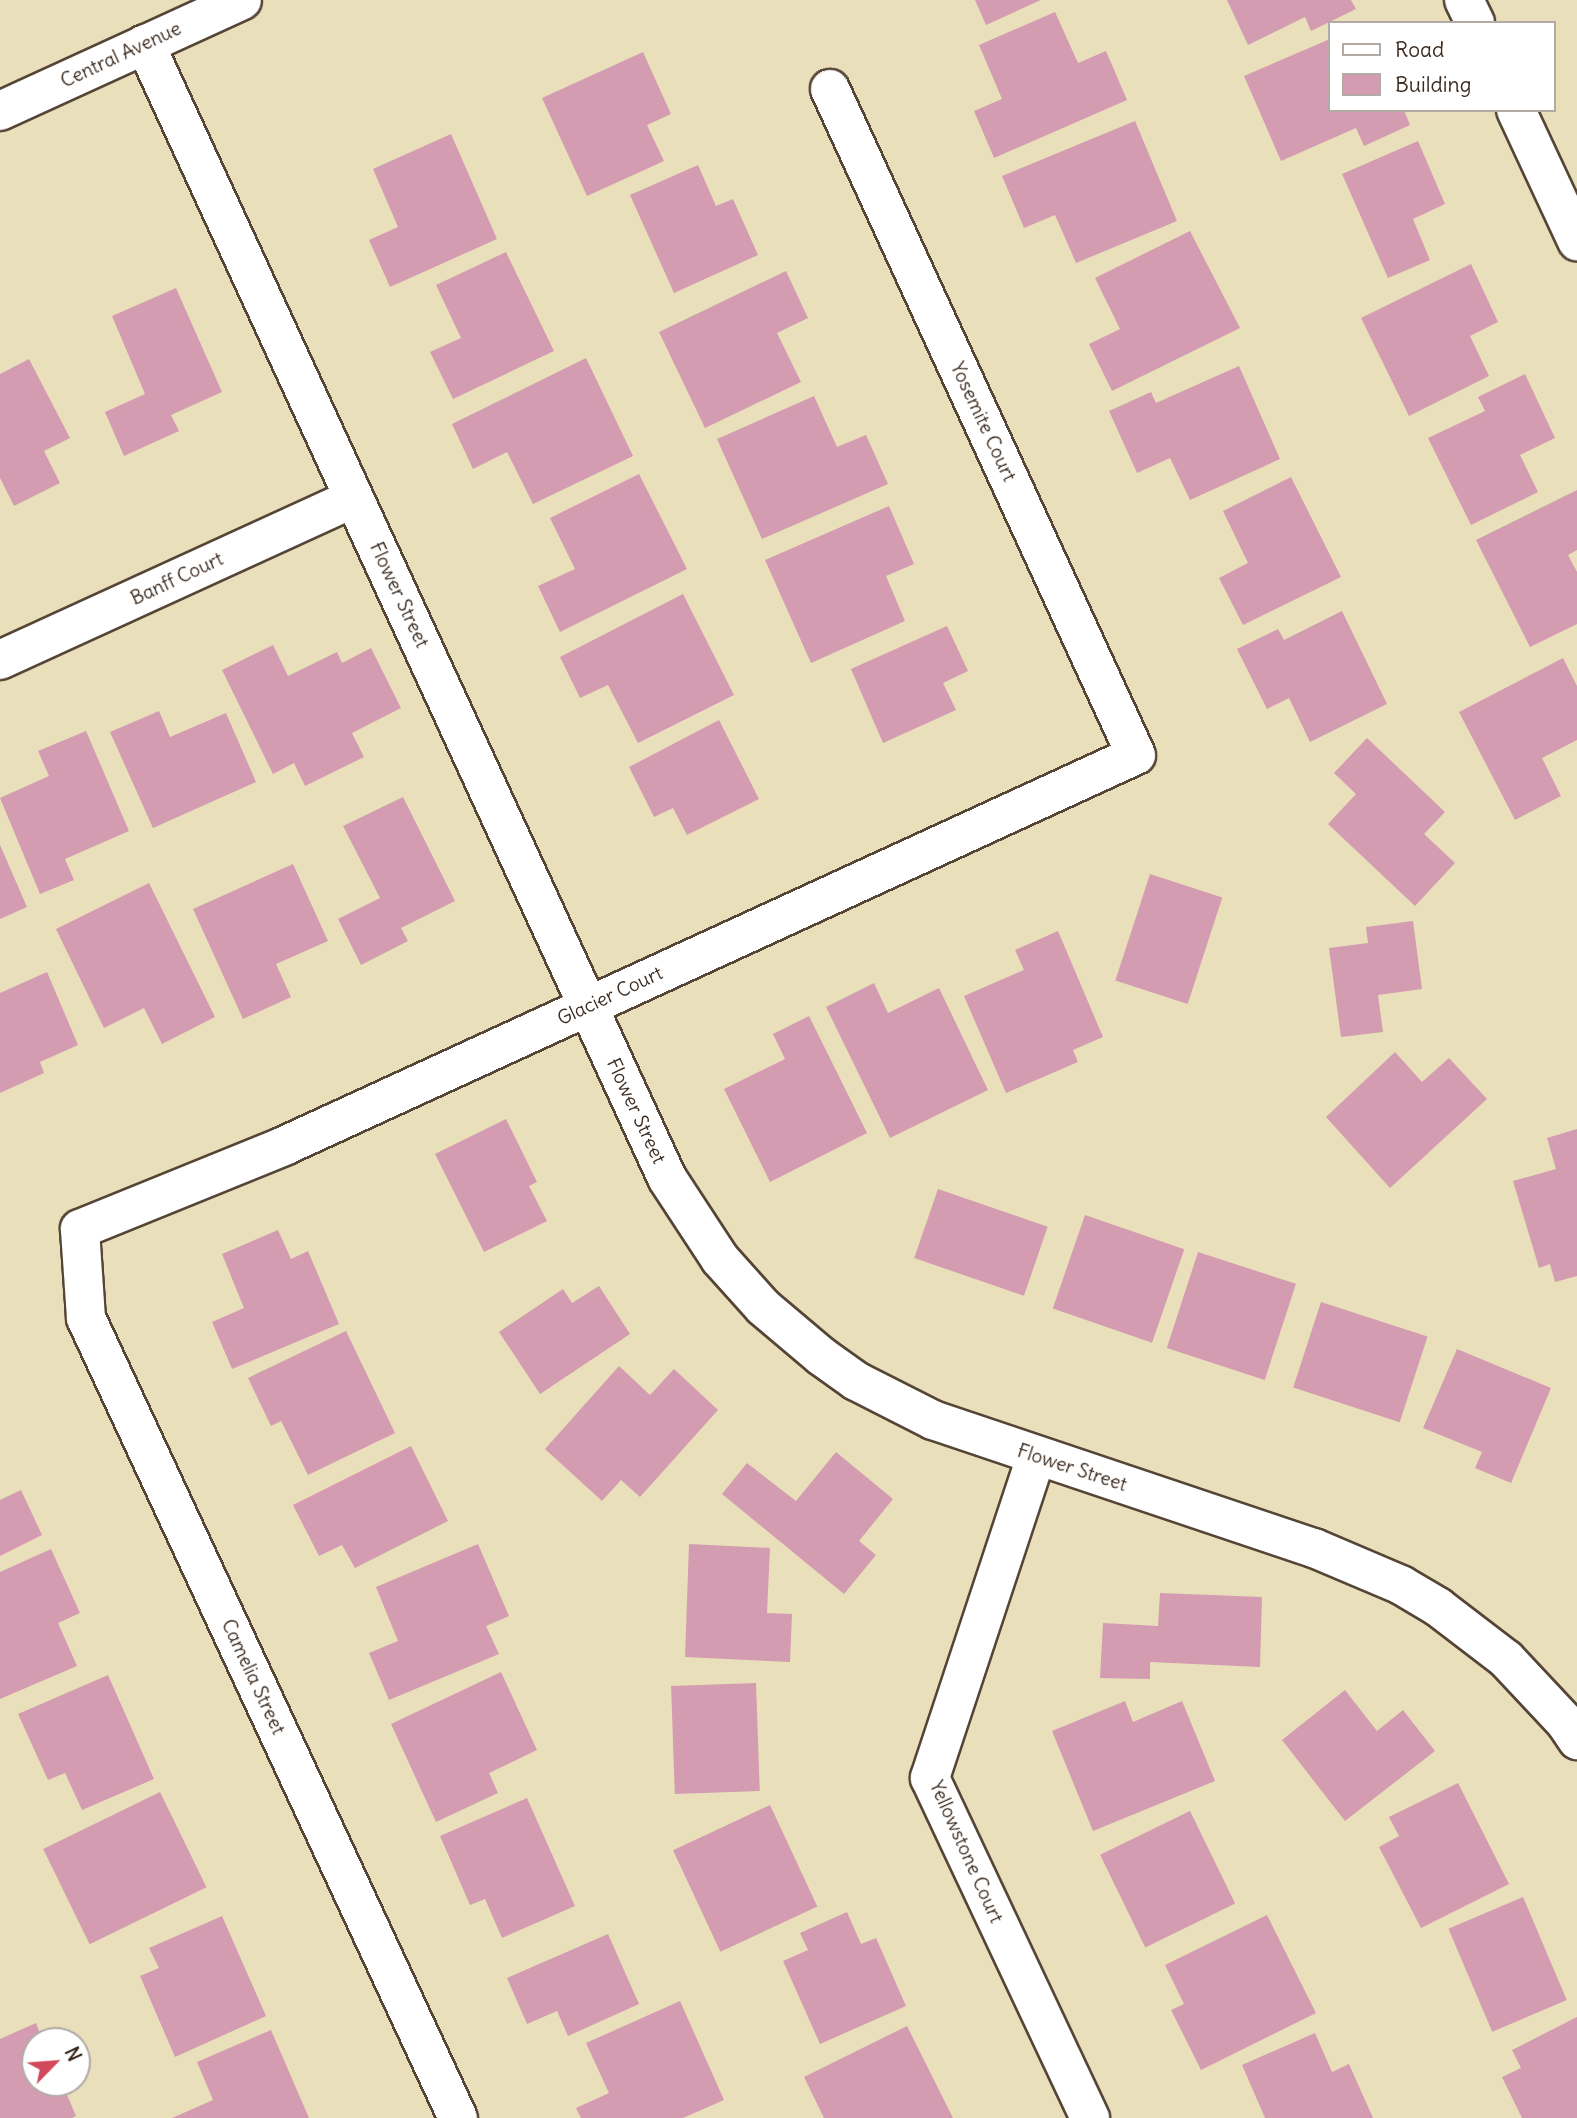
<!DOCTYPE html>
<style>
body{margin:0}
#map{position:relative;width:1577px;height:2118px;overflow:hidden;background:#eadfbb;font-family:Delius,sans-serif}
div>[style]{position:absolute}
.building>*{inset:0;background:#d39cb1;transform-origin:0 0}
.roads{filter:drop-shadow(2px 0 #554536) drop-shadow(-2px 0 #554536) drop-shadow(0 2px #554536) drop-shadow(0 -2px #554536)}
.minor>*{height:38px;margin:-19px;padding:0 19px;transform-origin:19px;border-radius:19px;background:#fff}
.tertiary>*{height:38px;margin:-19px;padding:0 19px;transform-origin:19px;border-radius:19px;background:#fff}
span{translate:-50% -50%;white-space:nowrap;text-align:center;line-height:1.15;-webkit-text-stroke:5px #fff;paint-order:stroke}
.street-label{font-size:19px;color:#3b2a1e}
.legend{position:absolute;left:1328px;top:21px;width:228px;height:91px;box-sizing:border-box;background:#fff;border:2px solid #b1aaa5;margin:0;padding:9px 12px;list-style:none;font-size:21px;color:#3b2a1e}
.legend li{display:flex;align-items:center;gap:14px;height:35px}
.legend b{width:35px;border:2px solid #b1aaa5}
.north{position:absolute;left:21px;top:2027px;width:70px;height:70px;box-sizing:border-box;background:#fff;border:2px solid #b1aaa5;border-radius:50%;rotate:65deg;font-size:19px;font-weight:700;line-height:28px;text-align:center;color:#3b2a1e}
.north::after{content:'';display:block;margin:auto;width:24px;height:32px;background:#d1495b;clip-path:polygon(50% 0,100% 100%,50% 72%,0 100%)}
</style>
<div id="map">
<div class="building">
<div style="clip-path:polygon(975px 0,1041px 0,986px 25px)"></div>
<div style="clip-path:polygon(1227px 0,1351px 0,1356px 9px,1311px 31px,1305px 17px,1248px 45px)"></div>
<div style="clip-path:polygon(1055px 12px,1078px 63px,1106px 51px,1127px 100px,994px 158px,974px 111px,1002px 99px,979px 45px)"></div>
<div style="clip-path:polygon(1330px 39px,1330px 110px,1404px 110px,1410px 125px,1364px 146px,1356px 128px,1281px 161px,1244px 76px)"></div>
<div style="clip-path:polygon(643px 52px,671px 114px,647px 125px,664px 161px,587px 196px,542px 98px)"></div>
<div style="clip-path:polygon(1135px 121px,1177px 221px,1076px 263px,1055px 215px,1024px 228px,1002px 176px)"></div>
<div style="clip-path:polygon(451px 134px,497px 239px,390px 287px,369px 240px,398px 227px,373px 169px)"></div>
<div style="clip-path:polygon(1418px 141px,1445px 204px,1413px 219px,1430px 260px,1388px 278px,1342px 174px)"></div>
<div style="clip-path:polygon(698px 165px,716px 206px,733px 199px,758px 255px,674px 293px,630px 195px)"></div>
<div style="clip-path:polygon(1190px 231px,1240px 328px,1112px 391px,1089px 344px,1120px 329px,1095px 278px)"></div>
<div style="clip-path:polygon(506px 252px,554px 351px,453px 399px,430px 352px,461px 338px,436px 285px)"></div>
<div style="clip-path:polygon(1471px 264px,1498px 322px,1470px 336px,1489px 376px,1409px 416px,1361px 318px)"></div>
<div style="clip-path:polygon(786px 271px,808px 318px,777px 333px,801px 382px,705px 428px,659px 332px)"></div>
<div style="clip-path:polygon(176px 288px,222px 392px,171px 415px,179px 431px,124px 456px,105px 412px,145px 394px,112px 316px)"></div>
<div style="clip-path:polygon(586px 358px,633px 456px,533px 504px,507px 452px,473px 469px,452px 424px)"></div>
<div style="clip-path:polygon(29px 359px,70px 438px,44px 451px,60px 483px,14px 506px,0 478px,0 374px)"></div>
<div style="clip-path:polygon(1239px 366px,1280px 459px,1190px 500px,1170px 458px,1137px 473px,1109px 411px,1151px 392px,1156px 403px)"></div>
<div style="clip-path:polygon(1525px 374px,1555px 438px,1520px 455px,1538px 492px,1471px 525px,1428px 438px,1485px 411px,1478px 397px)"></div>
<div style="clip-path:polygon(814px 396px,837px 447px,866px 435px,888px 484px,762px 539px,717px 439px)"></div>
<div style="clip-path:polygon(639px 474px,687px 569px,560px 632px,538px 586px,575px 569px,550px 518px)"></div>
<div style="clip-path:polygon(1291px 477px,1341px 577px,1243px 625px,1219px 578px,1248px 563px,1223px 511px)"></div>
<div style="clip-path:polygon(1577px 490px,1577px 550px,1568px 555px,1577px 572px,1577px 624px,1530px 647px,1476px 540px)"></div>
<div style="clip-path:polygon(889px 506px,914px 564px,886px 576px,905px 621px,811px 663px,765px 560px)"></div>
<div style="clip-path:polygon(683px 594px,734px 695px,638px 743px,608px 685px,580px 698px,560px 657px)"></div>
<div style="clip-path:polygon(1342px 611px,1387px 704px,1310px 742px,1289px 698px,1267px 709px,1237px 649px,1278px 629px,1284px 640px)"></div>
<div style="clip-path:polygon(947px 626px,968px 671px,943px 683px,956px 710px,883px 743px,851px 669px)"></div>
<div style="clip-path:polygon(273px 645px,288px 676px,337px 652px,342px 663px,371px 648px,401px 708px,352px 733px,364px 757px,305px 786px,294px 763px,273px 774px,222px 670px)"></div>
<div style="clip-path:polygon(1563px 658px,1577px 686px,1577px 740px,1542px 758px,1561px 796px,1515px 820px,1459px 712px)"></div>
<div style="clip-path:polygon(159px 711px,170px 737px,226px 713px,256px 782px,153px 828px,110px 732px)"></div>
<div style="clip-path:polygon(719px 720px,759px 799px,687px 835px,673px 808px,654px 817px,629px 767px)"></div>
<div style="clip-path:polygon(86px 731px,129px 831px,65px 859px,74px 880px,40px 894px,0 798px,49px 776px,38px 751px)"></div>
<div style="clip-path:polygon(1367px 738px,1445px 812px,1424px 834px,1455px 863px,1415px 906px,1328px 824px,1356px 794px,1334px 773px)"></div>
<div style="clip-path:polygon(403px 797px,455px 901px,401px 928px,408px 941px,361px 965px,338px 919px,380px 898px,343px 826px)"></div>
<div style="clip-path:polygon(0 845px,27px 907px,0 919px)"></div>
<div style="clip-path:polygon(293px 864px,328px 941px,276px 964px,291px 997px,243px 1019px,193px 909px)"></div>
<div style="left:1150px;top:874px;width:76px;height:112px;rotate:18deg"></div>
<div style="clip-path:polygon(149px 883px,215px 1017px,162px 1044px,144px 1008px,104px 1028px,56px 929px)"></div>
<div style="clip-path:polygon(1413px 921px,1422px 989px,1378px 995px,1383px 1032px,1341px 1037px,1329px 948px,1368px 943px,1366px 927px)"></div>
<div style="clip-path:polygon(1058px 931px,1103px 1037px,1073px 1050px,1078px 1062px,1006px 1093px,964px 996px,1024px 970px,1015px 950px)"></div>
<div style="clip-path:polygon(47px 972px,78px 1045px,40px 1062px,44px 1073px,0 1093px,0 993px)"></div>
<div style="clip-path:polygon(874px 983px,888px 1013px,939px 988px,988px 1090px,890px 1138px,826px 1007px)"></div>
<div style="clip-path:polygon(809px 1016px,867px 1133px,770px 1182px,724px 1089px,785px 1059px,773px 1034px)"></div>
<div style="clip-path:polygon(1395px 1052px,1422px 1082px,1449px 1058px,1487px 1099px,1390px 1188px,1326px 1117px)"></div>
<div style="clip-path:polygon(506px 1119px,537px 1182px,529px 1186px,547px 1221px,484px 1252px,435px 1154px)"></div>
<div style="clip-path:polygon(1577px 1129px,1577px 1276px,1555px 1282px,1550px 1264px,1539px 1268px,1513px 1181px,1556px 1169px,1547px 1138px)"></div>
<div style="left:938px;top:1189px;width:116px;height:73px;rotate:19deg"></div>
<div style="left:1085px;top:1215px;width:105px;height:99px;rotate:19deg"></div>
<div style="clip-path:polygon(278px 1230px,291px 1259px,308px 1251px,339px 1324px,232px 1369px,212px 1322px,244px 1308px,222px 1254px)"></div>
<div style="left:1198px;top:1252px;width:103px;height:101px;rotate:18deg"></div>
<div style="clip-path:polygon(599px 1286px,630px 1334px,540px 1394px,499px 1332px,563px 1289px,572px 1303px)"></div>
<div style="left:1321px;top:1302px;width:112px;height:90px;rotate:18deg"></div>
<div style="clip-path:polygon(346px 1331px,395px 1433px,308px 1475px,281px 1421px,271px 1426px,248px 1378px)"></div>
<div style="clip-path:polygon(1457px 1349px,1551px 1388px,1511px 1483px,1475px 1468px,1482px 1452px,1423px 1428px)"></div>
<div style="clip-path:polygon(619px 1366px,650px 1395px,674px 1369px,718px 1410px,640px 1497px,621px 1480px,602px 1501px,545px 1449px)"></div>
<div style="clip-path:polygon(411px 1446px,448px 1521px,355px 1568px,342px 1545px,319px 1556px,293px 1505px)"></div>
<div style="clip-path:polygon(836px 1452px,893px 1499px,859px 1541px,876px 1555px,844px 1594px,722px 1494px,747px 1463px,796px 1501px)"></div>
<div style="clip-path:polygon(21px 1490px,42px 1535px,0 1556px,0 1500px)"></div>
<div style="clip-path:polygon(478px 1544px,509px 1616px,486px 1626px,499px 1654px,389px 1700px,369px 1653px,398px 1641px,376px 1587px)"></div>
<div style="clip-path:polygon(689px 1544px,770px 1548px,767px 1613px,792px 1614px,790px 1662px,685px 1657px)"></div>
<div style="clip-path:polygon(51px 1549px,80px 1613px,58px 1623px,77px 1666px,0 1699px,0 1572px)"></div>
<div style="clip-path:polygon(1160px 1593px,1262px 1597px,1260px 1667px,1150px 1662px,1150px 1679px,1100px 1678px,1103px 1623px,1158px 1626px)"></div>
<div style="clip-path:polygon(501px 1672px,537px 1750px,489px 1773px,498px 1793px,436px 1822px,391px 1724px)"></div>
<div style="clip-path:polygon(108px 1675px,154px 1779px,82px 1810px,65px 1773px,48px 1780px,18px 1714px)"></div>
<div style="left:756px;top:1683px;width:108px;height:85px;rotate:88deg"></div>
<div style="clip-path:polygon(1345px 1690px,1377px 1731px,1403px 1710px,1435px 1751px,1345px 1821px,1282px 1740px)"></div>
<div style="clip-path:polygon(1125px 1701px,1133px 1722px,1182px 1701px,1215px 1781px,1093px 1831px,1052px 1731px)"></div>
<div style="clip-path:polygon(1458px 1783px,1509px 1884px,1421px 1928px,1379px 1847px,1399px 1836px,1389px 1817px)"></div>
<div style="left:160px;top:1792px;width:106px;height:130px;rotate:64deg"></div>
<div style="clip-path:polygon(527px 1798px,575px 1906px,502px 1938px,485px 1899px,470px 1905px,440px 1836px)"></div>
<div style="left:770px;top:1805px;width:112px;height:107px;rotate:65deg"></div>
<div style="left:1190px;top:1811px;width:103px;height:100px;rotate:64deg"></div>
<div style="left:1523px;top:1897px;width:112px;height:81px;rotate:67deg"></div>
<div style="clip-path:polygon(847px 1912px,861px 1944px,876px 1938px,906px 2006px,820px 2044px,783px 1961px,808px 1950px,800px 1933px)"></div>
<div style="clip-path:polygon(1267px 1915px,1316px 2013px,1201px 2070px,1171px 2010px,1184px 2004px,1165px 1965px)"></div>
<div style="clip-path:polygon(222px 1916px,266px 2016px,175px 2057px,140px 1976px,159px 1968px,149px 1948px)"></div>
<div style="clip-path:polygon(608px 1934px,639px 2004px,568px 2036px,557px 2011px,527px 2024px,507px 1978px)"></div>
<div style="clip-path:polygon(680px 2001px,724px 2100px,683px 2118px,581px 2118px,576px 2108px,609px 2093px,586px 2043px)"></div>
<div style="clip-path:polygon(1577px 2017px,1577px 2118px,1522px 2118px,1502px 2077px,1521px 2068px,1512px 2050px)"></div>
<div style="clip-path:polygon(36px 2023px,43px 2041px,35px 2041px,35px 2083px,62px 2083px,76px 2116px,72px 2118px,0 2118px,0 2039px)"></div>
<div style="clip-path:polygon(907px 2026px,953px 2118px,824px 2118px,804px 2077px)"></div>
<div style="clip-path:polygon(271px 2030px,309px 2118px,172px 2118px,213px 2100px,197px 2062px)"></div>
<div style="clip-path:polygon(1315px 2033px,1332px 2072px,1349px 2064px,1373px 2118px,1265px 2118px,1242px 2065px)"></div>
</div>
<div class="roads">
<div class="minor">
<div style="left:1464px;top:0;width:25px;rotate:64deg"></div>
<div style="left:145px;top:44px;width:1248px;rotate:65.28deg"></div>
<div style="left:667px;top:1178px;width:97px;rotate:56.8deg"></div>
<div style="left:720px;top:1259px;width:64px;rotate:48.1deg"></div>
<div style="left:763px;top:1307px;width:76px;rotate:40.2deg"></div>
<div style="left:821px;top:1356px;width:43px;rotate:35.5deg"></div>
<div style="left:856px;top:1381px;width:86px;rotate:26.9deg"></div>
<div style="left:933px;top:1420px;width:402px;rotate:18.6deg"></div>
<div style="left:1314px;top:1548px;width:95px;rotate:23deg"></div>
<div style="left:1401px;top:1585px;width:43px;rotate:30.7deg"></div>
<div style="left:1438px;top:1607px;width:86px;rotate:37.4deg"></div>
<div style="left:1506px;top:1659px;width:86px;rotate:46.9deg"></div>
<div style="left:1565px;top:1722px;width:22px;rotate:56deg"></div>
<div style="left:1516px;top:110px;width:145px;rotate:65deg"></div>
<div style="left:0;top:660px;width:389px;rotate:-24.6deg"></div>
<div style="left:1036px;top:1457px;width:338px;rotate:108.3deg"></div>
<div style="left:930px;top:1778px;width:376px;rotate:64.8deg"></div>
<div style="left:458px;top:2118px;width:882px;rotate:-114.94deg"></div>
<div style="left:86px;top:1318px;width:89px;rotate:-93.9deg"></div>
<div style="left:80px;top:1229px;width:220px;rotate:-22.1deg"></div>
<div style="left:284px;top:1146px;width:937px;rotate:-24.65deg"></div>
<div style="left:1136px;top:755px;width:733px;rotate:-114.68deg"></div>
</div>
<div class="tertiary">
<div style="left:0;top:111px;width:266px;rotate:-24.6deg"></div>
</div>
</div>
<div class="street-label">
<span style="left:121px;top:55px;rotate:-25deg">Central Avenue</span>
<span style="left:983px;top:422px;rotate:65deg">Yosemite Court</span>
<span style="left:177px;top:579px;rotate:-25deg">Banff Court</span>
<span style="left:399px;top:595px;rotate:65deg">Flower Street</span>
<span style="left:610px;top:996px;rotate:-25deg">Glacier Court</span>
<span style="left:636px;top:1111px;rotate:65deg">Flower Street</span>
<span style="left:1072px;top:1468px;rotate:18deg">Flower Street</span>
<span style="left:253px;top:1677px;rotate:65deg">Camelia Street</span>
<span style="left:966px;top:1852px;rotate:66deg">Yellowstone Court</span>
</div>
<ul class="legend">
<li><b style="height:9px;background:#fff"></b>Road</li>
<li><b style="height:19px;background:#d39cb1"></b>Building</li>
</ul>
<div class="north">N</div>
</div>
